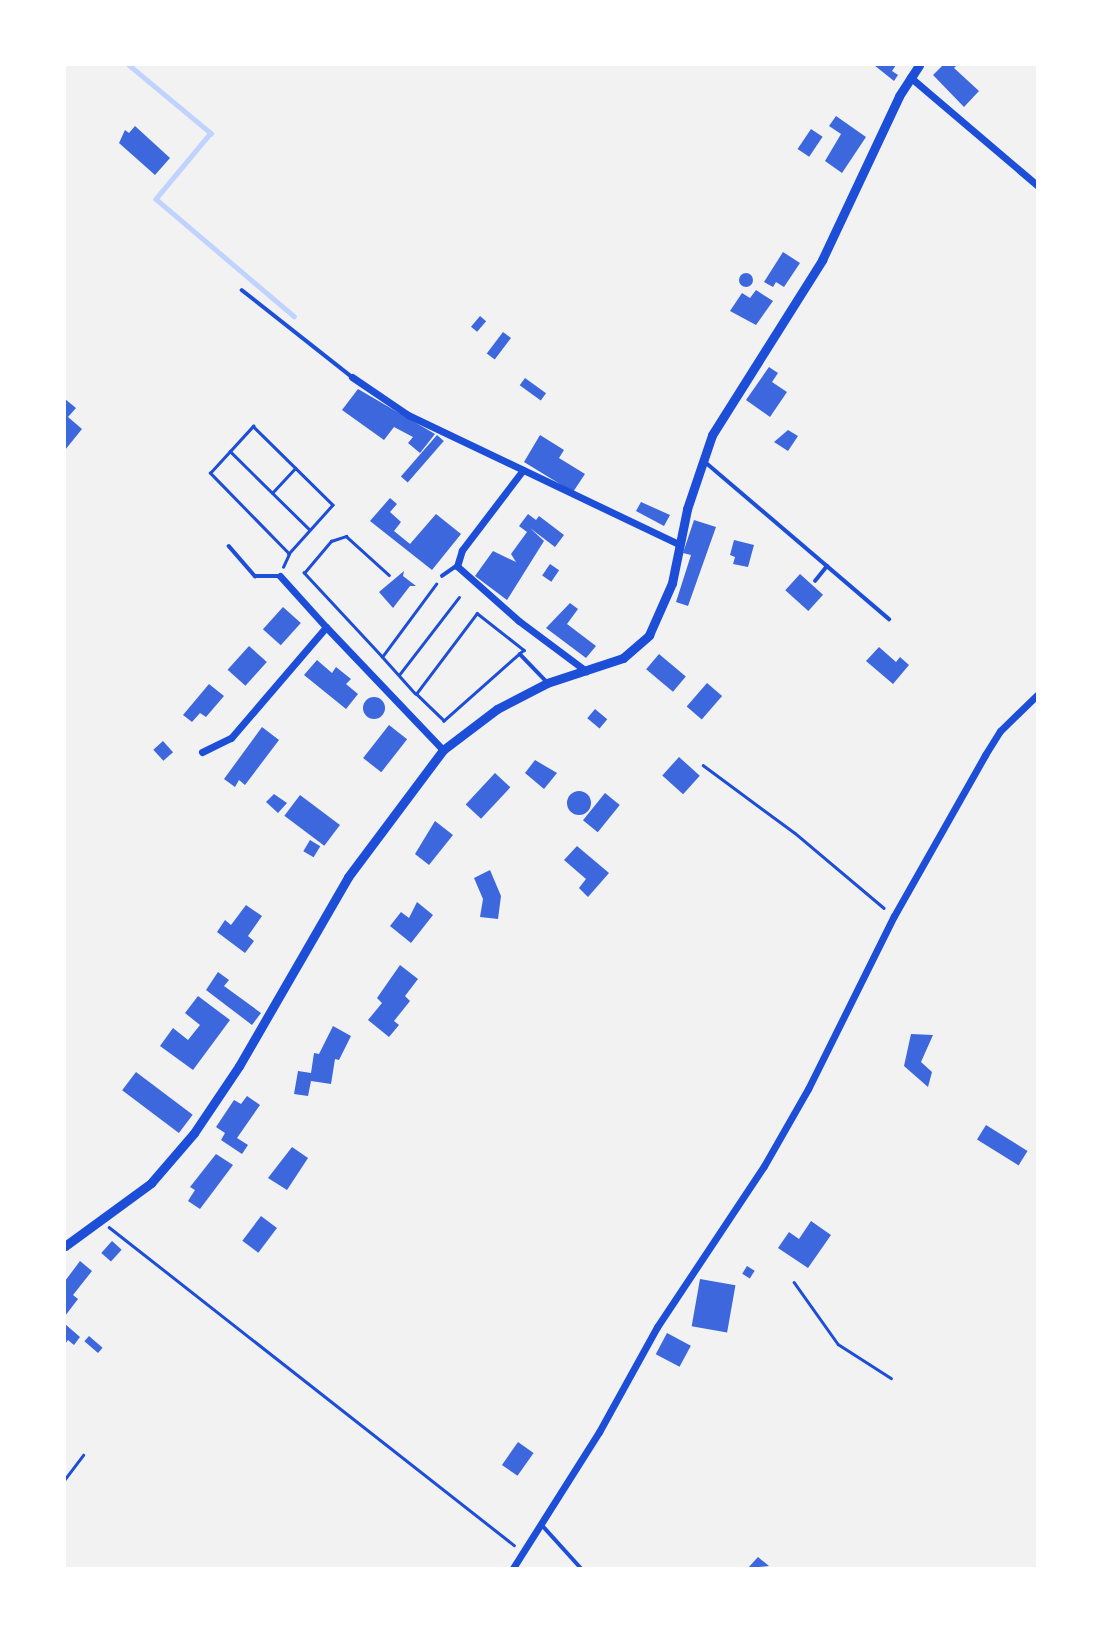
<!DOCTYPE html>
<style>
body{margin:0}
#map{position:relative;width:1102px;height:1633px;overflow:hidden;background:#f2f2f2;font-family:Manrope,sans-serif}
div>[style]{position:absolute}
.stream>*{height:4.5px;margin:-2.25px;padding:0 2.25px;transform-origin:2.25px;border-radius:2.25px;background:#bfd3fe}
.building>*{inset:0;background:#3d67dc;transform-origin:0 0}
.round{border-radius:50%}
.path>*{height:2.5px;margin:-1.25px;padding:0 1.25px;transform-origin:1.25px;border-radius:1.25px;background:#1d4ed8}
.service>*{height:3.5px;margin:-1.75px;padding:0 1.75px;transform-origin:1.75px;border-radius:1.75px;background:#1d4ed8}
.minor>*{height:7px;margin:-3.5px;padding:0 3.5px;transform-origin:3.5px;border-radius:3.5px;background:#1d4ed8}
.tertiary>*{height:9px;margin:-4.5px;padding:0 4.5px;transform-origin:4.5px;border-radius:4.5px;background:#1d4ed8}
span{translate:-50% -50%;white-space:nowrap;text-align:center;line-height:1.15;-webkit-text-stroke:6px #fff;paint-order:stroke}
.frame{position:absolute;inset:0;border:66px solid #fff;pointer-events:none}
</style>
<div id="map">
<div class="stream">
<div style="left:129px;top:65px;width:107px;rotate:39.7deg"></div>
<div style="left:211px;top:133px;width:86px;rotate:129.8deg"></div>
<div style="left:156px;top:199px;width:181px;rotate:40.3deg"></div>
</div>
<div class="building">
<div style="clip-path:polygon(874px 65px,896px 65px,892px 71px,898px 75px,894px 81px)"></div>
<div style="clip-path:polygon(943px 65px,957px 65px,954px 68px,979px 91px,964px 107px,933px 75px)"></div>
<div style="clip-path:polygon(836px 116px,866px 137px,842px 173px,825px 161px,841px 134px,829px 126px)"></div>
<div style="clip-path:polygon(135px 126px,170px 158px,155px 175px,119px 143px,125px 130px,129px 133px)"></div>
<div style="left:811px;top:129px;width:14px;height:24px;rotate:34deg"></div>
<div style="clip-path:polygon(783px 252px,800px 263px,784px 287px,776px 282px,773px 287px,764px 282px)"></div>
<div class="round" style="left:739px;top:273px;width:14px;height:14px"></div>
<div style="clip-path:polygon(756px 290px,773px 301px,756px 325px,730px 311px,742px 293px,750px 298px)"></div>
<div style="left:480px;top:316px;width:8px;height:14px;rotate:40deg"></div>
<div style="left:503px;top:332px;width:10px;height:27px;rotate:37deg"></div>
<div style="clip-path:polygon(769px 367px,778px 373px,772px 382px,787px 392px,770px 417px,746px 400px)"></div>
<div style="left:525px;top:378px;width:26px;height:9px;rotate:36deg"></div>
<div style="clip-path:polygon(358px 389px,435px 434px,420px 453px,408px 443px,413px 437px,394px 427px,384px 440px,342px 410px)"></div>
<div style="clip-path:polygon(65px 399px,76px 408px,68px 417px,82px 429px,65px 450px)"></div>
<div style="clip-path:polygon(788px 430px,798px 436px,788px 451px,774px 442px)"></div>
<div style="left:437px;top:435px;width:9px;height:55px;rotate:41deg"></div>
<div style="clip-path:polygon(540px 435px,564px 450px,559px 458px,585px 474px,573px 492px,524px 462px)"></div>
<div style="clip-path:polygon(390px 498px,397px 504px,390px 512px,401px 522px,394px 531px,410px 544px,436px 514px,461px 534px,432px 570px,370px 521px)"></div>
<div style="clip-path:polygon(641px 502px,670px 515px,664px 526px,636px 511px)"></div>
<div style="clip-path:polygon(528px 514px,536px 520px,539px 516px,564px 535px,555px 547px,530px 528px,544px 541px,507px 600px,475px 576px,493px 551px,516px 562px,511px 554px,527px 532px,519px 526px)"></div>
<div style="clip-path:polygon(694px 520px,716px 527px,688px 606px,676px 602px,691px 555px,683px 553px)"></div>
<div style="clip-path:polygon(734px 540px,754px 545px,748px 567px,733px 564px,735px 557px,730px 555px)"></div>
<div style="left:550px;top:564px;width:11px;height:14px;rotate:34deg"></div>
<div style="clip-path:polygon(404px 571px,403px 576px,416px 586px,410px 586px,393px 608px,379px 592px)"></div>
<div style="left:800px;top:574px;width:31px;height:22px;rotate:42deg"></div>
<div style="clip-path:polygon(570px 603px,578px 609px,567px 624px,596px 646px,586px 658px,546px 628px)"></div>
<div style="left:283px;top:607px;width:24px;height:30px;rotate:42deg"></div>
<div style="left:249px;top:646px;width:24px;height:32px;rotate:42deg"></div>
<div style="clip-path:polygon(879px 647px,896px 662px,900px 657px,909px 665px,893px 684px,866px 661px)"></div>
<div style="left:659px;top:654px;width:35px;height:20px;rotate:40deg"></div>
<div style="clip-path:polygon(317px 660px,332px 673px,336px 667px,351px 679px,346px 684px,358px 694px,346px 709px,304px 675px)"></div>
<div style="left:707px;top:683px;width:20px;height:31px;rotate:41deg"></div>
<div style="clip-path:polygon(209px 684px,224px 696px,206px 717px,200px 713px,192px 722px,183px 715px)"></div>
<div class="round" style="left:363px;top:697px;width:22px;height:22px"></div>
<div style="left:595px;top:709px;width:16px;height:12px;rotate:40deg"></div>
<div style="left:389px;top:725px;width:23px;height:42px;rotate:38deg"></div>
<div style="clip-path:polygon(262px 727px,279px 740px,245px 785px,239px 780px,235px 787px,224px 779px)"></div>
<div style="left:163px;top:741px;width:15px;height:13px;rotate:48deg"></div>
<div style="left:679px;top:757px;width:28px;height:25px;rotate:42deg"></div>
<div style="clip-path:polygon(535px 760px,557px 773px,544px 789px,525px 773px)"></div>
<div style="left:495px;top:773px;width:21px;height:43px;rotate:43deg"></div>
<div class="round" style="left:567px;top:791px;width:24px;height:24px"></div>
<div style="left:605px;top:793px;width:19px;height:35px;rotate:39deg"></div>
<div style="clip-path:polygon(274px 794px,287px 803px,278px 813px,266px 802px)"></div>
<div style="left:300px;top:795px;width:50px;height:26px;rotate:37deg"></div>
<div style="clip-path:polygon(435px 821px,453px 835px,429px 865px,415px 854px)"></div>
<div style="left:310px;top:840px;width:12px;height:13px;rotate:31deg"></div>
<div style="clip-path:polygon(577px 846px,609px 873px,588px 897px,579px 888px,586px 879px,564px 860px)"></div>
<div style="clip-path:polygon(490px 870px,501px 896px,498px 919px,480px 917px,483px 899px,474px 878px)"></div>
<div style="clip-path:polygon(417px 902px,433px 915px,411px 943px,390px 926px,401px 912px,409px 918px)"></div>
<div style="clip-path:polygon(246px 905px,262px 916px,248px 936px,254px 941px,245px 953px,217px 932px,225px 920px,231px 925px)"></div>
<div style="clip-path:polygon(400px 965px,418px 979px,405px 996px,410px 1001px,394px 1021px,399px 1025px,389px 1037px,368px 1020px,382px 1003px,377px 998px)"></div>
<div style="clip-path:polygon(218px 972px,229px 980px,224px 986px,261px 1013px,252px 1025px,206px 990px)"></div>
<div style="clip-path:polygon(198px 996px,230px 1020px,193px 1070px,160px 1046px,173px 1028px,188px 1040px,200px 1025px,185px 1013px)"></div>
<div style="clip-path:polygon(333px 1026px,351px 1036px,339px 1060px,335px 1059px,331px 1084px,311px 1081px,308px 1096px,294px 1094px,298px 1071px,311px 1073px,314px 1053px,319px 1054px)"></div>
<div style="clip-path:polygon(911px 1034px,933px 1035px,921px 1062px,932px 1072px,928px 1087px,904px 1066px)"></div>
<div style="left:136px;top:1072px;width:71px;height:23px;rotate:37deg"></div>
<div style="clip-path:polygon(247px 1096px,260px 1105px,237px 1138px,248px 1145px,242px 1154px,221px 1140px,225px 1133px,216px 1127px,234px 1100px,241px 1104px)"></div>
<div style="left:986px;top:1125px;width:49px;height:17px;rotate:32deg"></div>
<div style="clip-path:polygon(292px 1147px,308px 1158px,287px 1190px,268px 1178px)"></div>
<div style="clip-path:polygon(216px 1154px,233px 1165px,200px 1209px,188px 1201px,195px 1190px,190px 1187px)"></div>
<div style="left:261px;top:1216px;width:20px;height:31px;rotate:37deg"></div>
<div style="clip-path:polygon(811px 1221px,831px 1235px,808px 1268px,778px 1248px,789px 1232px,799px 1239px)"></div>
<div style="left:112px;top:1241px;width:13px;height:16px;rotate:42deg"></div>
<div style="clip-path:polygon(80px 1261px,92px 1271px,73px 1295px,78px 1299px,65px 1316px,65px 1281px)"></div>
<div style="left:747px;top:1266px;width:9px;height:9px;rotate:32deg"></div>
<div style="left:700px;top:1279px;width:36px;height:48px;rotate:10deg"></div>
<div style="clip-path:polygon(65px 1324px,80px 1337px,74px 1345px,68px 1340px,65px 1344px)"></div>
<div style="left:667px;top:1333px;width:27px;height:24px;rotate:28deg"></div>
<div style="left:89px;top:1336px;width:18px;height:7px;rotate:41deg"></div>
<div style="left:518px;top:1442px;width:19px;height:28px;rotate:35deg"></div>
<div style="clip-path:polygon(758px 1557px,769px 1566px,748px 1568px)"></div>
</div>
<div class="path">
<div style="left:253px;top:426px;width:112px;rotate:44.6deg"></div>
<div style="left:333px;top:505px;width:66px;rotate:131.9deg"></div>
<div style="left:289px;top:554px;width:113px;rotate:-134.3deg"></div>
<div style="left:210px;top:473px;width:64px;rotate:-47.5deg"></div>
<div style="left:230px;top:451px;width:112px;rotate:44.6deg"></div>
<div style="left:272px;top:493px;width:34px;rotate:-47deg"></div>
<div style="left:283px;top:567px;width:14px;rotate:-65deg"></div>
<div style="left:477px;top:613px;width:60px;rotate:38.2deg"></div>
<div style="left:524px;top:650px;width:107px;rotate:138.4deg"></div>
<div style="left:444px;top:721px;width:39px;rotate:-136deg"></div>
<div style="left:416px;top:694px;width:101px;rotate:-53deg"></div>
<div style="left:382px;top:657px;width:115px;rotate:-132.9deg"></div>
<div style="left:304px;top:573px;width:42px;rotate:-49.8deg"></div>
<div style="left:331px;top:541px;width:16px;rotate:-18deg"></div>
<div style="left:346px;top:536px;width:58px;rotate:42.2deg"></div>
<div style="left:399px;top:675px;width:98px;rotate:-52.4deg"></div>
<div style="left:415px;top:694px;width:50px;rotate:-131.7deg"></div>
<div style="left:382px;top:657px;width:91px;rotate:-53.5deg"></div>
<div style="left:703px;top:765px;width:114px;rotate:36.5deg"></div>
<div style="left:795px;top:833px;width:116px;rotate:40.1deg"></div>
<div style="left:109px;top:1227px;width:515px;rotate:38.14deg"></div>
<div style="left:794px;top:1282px;width:76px;rotate:54.6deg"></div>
<div style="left:838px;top:1344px;width:63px;rotate:32.7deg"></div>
<div style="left:65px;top:1479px;width:30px;rotate:-53deg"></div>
</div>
<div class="service">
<div style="left:242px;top:290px;width:139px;rotate:38.3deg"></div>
<div style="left:703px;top:460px;width:245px;rotate:40.5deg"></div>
<div style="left:229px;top:546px;width:40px;rotate:49deg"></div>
<div style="left:255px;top:576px;width:23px"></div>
<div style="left:442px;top:576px;width:16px;rotate:-35deg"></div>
<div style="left:815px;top:581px;width:19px;rotate:-51deg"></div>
<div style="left:520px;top:654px;width:37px;rotate:46deg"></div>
<div style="left:542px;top:1525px;width:58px;rotate:47.8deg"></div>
</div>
<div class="minor">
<div style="left:910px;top:77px;width:167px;rotate:40.4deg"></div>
<div style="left:352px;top:377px;width:68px;rotate:34.2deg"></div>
<div style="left:408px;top:415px;width:300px;rotate:25.5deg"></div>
<div style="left:523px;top:470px;width:101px;rotate:127.3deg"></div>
<div style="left:462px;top:550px;width:17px;rotate:107deg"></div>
<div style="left:457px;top:566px;width:83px;rotate:41.6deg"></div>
<div style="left:519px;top:621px;width:84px;rotate:36.7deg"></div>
<div style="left:280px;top:576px;width:69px;rotate:48deg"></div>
<div style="left:202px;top:752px;width:32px;rotate:-26deg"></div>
<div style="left:231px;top:738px;width:146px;rotate:-49.4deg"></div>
<div style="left:326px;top:627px;width:170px;rotate:46.4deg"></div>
<div style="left:513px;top:1568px;width:161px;rotate:-57.7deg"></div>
<div style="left:599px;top:1432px;width:120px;rotate:-61.1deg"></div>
<div style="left:657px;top:1327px;width:193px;rotate:-56.4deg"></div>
<div style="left:764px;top:1166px;width:89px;rotate:-60.3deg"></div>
<div style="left:808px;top:1089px;width:193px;rotate:-63.6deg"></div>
<div style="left:894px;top:916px;width:185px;rotate:-60.5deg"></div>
<div style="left:985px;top:755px;width:28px;rotate:-58deg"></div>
<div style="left:1000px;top:731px;width:52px;rotate:-44.2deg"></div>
</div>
<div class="tertiary">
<div style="left:65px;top:1246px;width:107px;rotate:-36.2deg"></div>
<div style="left:151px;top:1183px;width:66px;rotate:-49.3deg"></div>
<div style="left:194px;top:1133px;width:81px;rotate:-56.1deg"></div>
<div style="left:239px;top:1066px;width:218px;rotate:-60deg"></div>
<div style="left:348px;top:877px;width:159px;rotate:-53.2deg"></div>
<div style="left:443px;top:750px;width:68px;rotate:-37.2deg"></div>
<div style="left:497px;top:709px;width:56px;rotate:-27.5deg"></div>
<div style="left:547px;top:683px;width:80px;rotate:-18.2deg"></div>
<div style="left:623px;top:658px;width:35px;rotate:-41deg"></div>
<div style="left:649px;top:635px;width:57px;rotate:-66.1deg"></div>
<div style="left:672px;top:583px;width:76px;rotate:-78.5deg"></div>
<div style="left:687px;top:509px;width:78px;rotate:-71.3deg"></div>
<div style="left:712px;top:435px;width:207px;rotate:-57.8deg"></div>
<div style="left:822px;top:260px;width:181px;rotate:-64.8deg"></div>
<div style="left:899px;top:96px;width:37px;rotate:-57deg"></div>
</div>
<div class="frame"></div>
</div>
